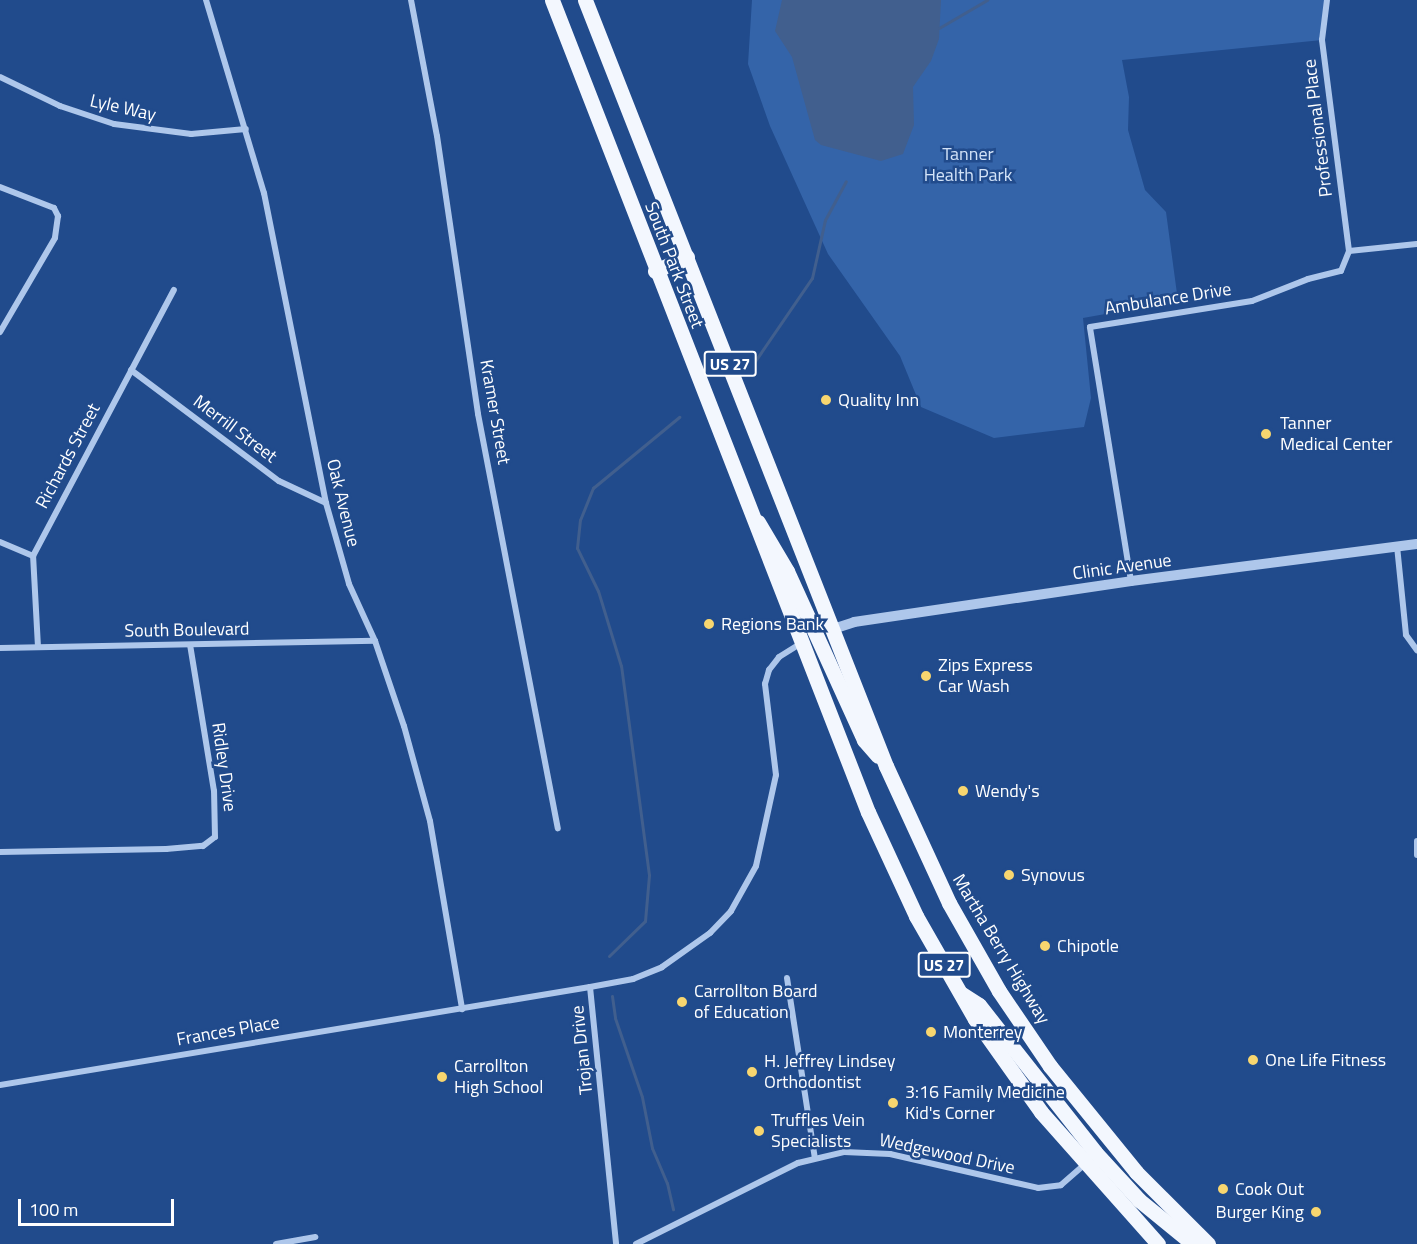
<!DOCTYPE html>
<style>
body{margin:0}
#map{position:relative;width:1417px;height:1244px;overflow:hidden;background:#214b8c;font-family:"Titillium Web",sans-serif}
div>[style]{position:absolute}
.green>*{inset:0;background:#3464a9}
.water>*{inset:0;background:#415f8e}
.stream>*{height:3px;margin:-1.5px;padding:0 1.5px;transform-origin:1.5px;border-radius:1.5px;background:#415f8e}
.minor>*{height:6px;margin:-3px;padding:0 3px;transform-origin:3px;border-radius:3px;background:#aec7eb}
.tertiary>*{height:10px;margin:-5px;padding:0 5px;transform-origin:5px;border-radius:5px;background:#aec7eb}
.primary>*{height:15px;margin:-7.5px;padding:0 7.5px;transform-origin:7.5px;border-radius:7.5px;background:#f3f7fe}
.dots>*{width:16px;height:16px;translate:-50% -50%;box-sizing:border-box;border:3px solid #214b8c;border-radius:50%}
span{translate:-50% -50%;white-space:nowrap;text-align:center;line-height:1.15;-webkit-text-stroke:5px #214b8c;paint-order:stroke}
.shield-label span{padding:2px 4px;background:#214b8c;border:2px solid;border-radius:4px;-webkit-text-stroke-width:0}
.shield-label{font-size:16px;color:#fff;font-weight:700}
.street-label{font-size:18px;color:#fff}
.park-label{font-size:18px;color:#d3e3f8}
.poi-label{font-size:18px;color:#fff}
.left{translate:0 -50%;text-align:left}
.right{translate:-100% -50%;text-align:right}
.scale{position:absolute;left:18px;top:1199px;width:156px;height:27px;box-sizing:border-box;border:3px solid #fff;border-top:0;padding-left:8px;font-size:18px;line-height:21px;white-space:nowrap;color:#fff;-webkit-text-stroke:4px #214b8c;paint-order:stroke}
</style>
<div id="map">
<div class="green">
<div style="clip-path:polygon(752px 0,1327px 0,1322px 40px,1122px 60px,1129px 97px,1128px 130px,1145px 190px,1166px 212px,1178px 301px,1083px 318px,1091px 398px,1084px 427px,994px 438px,921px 407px,900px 356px,828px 254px,770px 126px,748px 64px)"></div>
</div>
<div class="water">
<div style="clip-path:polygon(782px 0,941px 0,939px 39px,931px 61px,913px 87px,914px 125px,903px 154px,881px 161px,821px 145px,815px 140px,792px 57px,775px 31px)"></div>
</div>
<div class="stream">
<div style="left:939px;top:28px;width:56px;rotate:-30.3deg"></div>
<div style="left:751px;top:367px;width:108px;rotate:-55.6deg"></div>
<div style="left:812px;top:278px;width:59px;rotate:-77.4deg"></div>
<div style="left:825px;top:220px;width:44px;rotate:-61.7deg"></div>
<div style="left:609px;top:956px;width:50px;rotate:-44.2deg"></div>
<div style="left:645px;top:921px;width:46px;rotate:-85deg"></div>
<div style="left:649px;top:875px;width:211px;rotate:-97.6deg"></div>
<div style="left:621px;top:666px;width:78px;rotate:-107deg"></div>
<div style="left:598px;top:591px;width:48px;rotate:-116deg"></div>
<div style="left:577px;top:548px;width:28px;rotate:-84deg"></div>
<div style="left:580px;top:520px;width:35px;rotate:-68deg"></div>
<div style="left:593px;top:488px;width:112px;rotate:-39.5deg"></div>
<div style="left:612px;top:996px;width:22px;rotate:82deg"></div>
<div style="left:615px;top:1018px;width:83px;rotate:71.1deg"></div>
<div style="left:642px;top:1097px;width:52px;rotate:78.9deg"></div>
<div style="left:652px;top:1148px;width:38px;rotate:67deg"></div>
<div style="left:667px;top:1183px;width:27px;rotate:77deg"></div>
</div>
<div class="minor">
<div style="left:206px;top:0;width:202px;rotate:73.3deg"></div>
<div style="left:264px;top:193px;width:316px;rotate:78.7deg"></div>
<div style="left:326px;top:503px;width:84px;rotate:74.1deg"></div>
<div style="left:349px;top:584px;width:63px;rotate:65.5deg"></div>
<div style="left:375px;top:641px;width:90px;rotate:71.2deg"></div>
<div style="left:404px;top:726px;width:98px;rotate:74.7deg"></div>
<div style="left:430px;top:821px;width:191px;rotate:80.3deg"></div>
<div style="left:411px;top:0;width:138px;rotate:79.2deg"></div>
<div style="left:437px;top:136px;width:281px;rotate:81.6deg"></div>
<div style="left:478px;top:414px;width:422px;rotate:79.1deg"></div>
<div style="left:0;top:77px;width:67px;rotate:25.8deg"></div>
<div style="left:60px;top:106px;width:57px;rotate:18.4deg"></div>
<div style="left:114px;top:124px;width:78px;rotate:7.4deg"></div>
<div style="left:191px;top:134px;width:55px;rotate:-5.2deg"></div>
<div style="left:0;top:187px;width:58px;rotate:21.3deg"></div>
<div style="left:54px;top:208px;width:9px;rotate:63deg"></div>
<div style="left:58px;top:216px;width:22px;rotate:98deg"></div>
<div style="left:55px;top:238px;width:109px;rotate:120.3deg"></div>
<div style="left:1349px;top:251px;width:68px;rotate:-5.9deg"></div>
<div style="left:131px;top:370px;width:185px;rotate:36.9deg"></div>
<div style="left:279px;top:481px;width:52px;rotate:25.1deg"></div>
<div style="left:0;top:542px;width:36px;rotate:23deg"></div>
<div style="left:1397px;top:546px;width:89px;rotate:84.2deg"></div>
<div style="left:1406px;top:635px;width:19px;rotate:54deg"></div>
<div style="left:1131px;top:581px;width:257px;rotate:-99.2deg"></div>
<div style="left:1090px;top:327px;width:164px;rotate:-9.1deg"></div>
<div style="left:1252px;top:301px;width:60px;rotate:-21.4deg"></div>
<div style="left:1308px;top:279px;width:34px;rotate:-14deg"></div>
<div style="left:1341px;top:271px;width:22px;rotate:-68deg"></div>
<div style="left:1349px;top:251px;width:213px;rotate:-97.3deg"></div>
<div style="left:1322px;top:40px;width:40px;rotate:-82.9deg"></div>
<div style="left:38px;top:647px;width:91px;rotate:-93.1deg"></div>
<div style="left:33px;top:556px;width:301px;rotate:-62.1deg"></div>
<div style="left:0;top:648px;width:375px;rotate:-1.1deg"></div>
<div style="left:1417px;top:841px;width:14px;rotate:90deg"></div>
<div style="left:0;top:852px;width:166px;rotate:-1deg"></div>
<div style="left:166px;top:849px;width:37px;rotate:-5deg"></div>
<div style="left:203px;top:846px;width:15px;rotate:-37deg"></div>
<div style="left:215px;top:837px;width:46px;rotate:-91.2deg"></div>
<div style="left:214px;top:791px;width:148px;rotate:-99.3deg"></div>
<div style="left:787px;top:978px;width:182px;rotate:81.2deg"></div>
<div style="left:590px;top:987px;width:258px;rotate:84.2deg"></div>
<div style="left:0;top:1085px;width:598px;rotate:-9.43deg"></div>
<div style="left:590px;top:987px;width:44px;rotate:-10.5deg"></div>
<div style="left:633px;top:979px;width:31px;rotate:-22deg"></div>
<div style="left:662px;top:967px;width:59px;rotate:-35.3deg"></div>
<div style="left:710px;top:933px;width:30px;rotate:-46deg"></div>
<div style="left:731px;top:911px;width:51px;rotate:-60.9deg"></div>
<div style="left:756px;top:866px;width:93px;rotate:-77.6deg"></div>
<div style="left:776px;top:775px;width:92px;rotate:-96.9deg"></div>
<div style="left:765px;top:684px;width:15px;rotate:-74deg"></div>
<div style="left:769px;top:670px;width:16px;rotate:-52deg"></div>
<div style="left:779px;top:657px;width:26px;rotate:-32deg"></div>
<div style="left:276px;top:1244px;width:40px;rotate:-10deg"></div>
<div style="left:636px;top:1244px;width:181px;rotate:-26.6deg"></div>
<div style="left:798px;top:1163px;width:47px;rotate:-13.4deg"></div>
<div style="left:844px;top:1152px;width:46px;rotate:2.5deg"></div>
<div style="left:890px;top:1154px;width:152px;rotate:12.9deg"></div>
<div style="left:1038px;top:1188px;width:23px;rotate:-7deg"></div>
<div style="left:1061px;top:1185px;width:33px;rotate:-41deg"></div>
</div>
<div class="tertiary">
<div style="left:833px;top:629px;width:22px;rotate:-18deg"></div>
<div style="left:854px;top:622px;width:280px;rotate:-8.4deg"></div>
<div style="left:1131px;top:581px;width:288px;rotate:-7.4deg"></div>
</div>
<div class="primary">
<div style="left:552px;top:0;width:871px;rotate:68.74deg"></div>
<div style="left:868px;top:812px;width:115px;rotate:65.2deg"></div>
<div style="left:916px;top:916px;width:119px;rotate:60.2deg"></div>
<div style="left:975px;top:1019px;width:114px;rotate:54.6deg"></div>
<div style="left:1041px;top:1112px;width:176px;rotate:48.4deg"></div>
<div style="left:585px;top:0;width:823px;rotate:68.55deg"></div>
<div style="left:886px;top:766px;width:151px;rotate:65.3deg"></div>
<div style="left:949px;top:903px;width:101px;rotate:60.4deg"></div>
<div style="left:999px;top:991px;width:91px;rotate:55.8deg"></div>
<div style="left:1050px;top:1066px;width:136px;rotate:50.9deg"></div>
<div style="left:1136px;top:1172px;width:102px;rotate:45deg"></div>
<div style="left:655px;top:271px;width:35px;rotate:-24deg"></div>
<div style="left:758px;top:522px;width:57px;rotate:59.4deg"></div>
<div style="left:787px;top:571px;width:186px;rotate:65.5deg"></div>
<div style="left:864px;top:740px;width:21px;rotate:49deg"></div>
<div style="left:962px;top:994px;width:20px;rotate:33deg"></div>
<div style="left:979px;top:1005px;width:187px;rotate:51.7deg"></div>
<div style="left:1095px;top:1152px;width:65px;rotate:47.5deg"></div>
<div style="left:1139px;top:1200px;width:70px;rotate:39.2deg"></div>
</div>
<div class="dots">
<div style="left:826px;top:400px;background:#f8d66f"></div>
<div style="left:1266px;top:434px;background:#f8d66f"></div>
<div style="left:709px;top:624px;background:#f8d66f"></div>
<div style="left:926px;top:676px;background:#f8d66f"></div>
<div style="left:963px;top:791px;background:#f8d66f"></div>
<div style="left:1009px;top:875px;background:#f8d66f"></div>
<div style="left:1045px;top:946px;background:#f8d66f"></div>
<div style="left:682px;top:1002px;background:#f8d66f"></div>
<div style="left:931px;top:1032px;background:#f8d66f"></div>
<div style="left:1253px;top:1060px;background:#f8d66f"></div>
<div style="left:752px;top:1072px;background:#f8d66f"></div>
<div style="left:442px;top:1077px;background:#f8d66f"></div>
<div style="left:893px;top:1103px;background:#f8d66f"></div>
<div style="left:759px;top:1131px;background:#f8d66f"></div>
<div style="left:1223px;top:1189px;background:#f8d66f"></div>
<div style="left:1316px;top:1212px;background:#f8d66f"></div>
</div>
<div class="shield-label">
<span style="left:730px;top:364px">US 27</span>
<span style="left:944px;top:965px">US 27</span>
</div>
<div class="street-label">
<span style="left:123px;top:108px;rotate:13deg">Lyle Way</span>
<span style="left:1318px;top:128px;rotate:-97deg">Professional Place</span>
<span style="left:674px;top:265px;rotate:69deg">South Park Street</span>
<span style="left:1168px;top:299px;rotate:-9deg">Ambulance Drive</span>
<span style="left:495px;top:412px;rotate:80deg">Kramer Street</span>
<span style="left:235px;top:429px;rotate:37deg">Merrill Street</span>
<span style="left:68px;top:456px;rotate:-62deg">Richards Street</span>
<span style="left:343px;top:503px;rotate:76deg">Oak Avenue</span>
<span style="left:1122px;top:567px;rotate:-8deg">Clinic Avenue</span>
<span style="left:187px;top:630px;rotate:-1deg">South Boulevard</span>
<span style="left:224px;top:767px;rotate:82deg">Ridley Drive</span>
<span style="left:1001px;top:949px;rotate:59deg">Martha Berry Highway</span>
<span style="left:228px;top:1031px;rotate:-10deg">Frances Place</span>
<span style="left:582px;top:1050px;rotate:-96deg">Trojan Drive</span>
<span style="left:947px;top:1154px;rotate:12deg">Wedgewood Drive</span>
</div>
<div class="park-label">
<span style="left:968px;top:165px">Tanner<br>Health Park</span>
</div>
<div class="poi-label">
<span class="left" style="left:838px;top:400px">Quality Inn</span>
<span class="left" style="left:1280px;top:434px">Tanner<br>Medical Center</span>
<span class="left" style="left:721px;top:624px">Regions Bank</span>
<span class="left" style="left:938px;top:676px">Zips Express<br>Car Wash</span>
<span class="left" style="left:975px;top:791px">Wendy's</span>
<span class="left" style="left:1021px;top:875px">Synovus</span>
<span class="left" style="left:1057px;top:946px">Chipotle</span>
<span class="left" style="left:694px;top:1002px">Carrollton Board<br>of Education</span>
<span class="left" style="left:943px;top:1032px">Monterrey</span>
<span class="left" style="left:1265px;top:1060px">One Life Fitness</span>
<span class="left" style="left:764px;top:1072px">H. Jeffrey Lindsey<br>Orthodontist</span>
<span class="left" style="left:454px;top:1077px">Carrollton<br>High School</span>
<span class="left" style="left:905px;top:1103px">3:16 Family Medicine<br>Kid's Corner</span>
<span class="left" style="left:771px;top:1131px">Truffles Vein<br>Specialists</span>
<span class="left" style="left:1235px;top:1189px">Cook Out</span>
<span class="right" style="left:1304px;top:1212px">Burger King</span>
</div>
<div class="scale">100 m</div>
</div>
